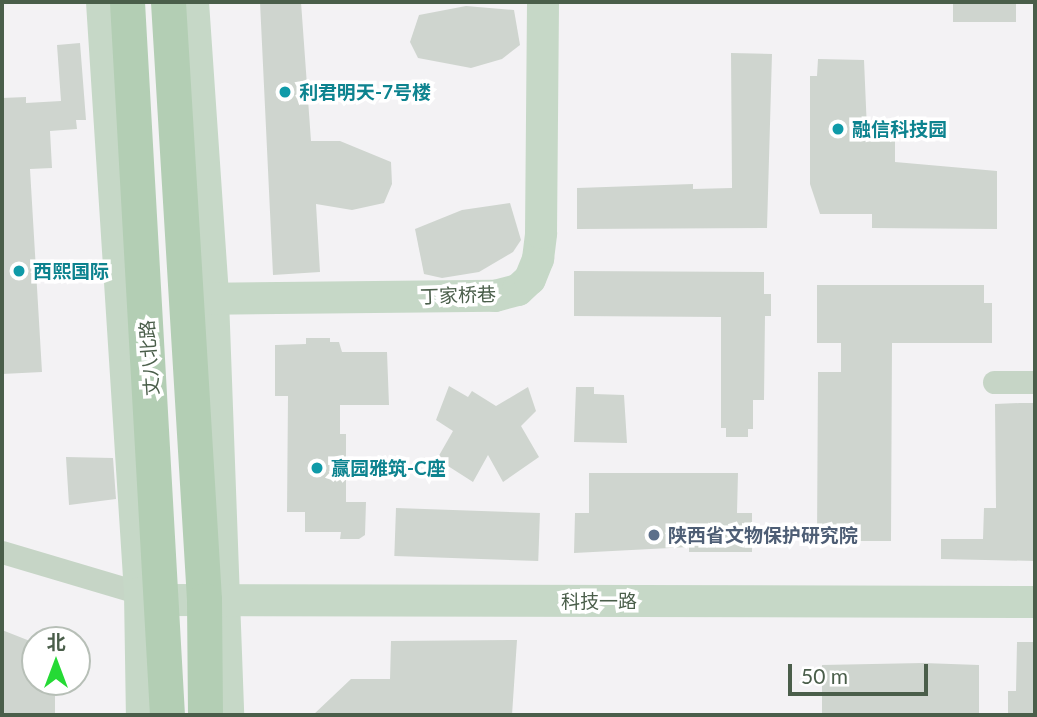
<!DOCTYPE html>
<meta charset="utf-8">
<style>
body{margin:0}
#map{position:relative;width:1037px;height:717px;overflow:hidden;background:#f3f2f4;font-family:Lato,"Noto Sans SC",sans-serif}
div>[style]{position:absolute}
.building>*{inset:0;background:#cfd5cf;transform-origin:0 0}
.street>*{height:23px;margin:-11.5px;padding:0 11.5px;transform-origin:11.5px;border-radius:11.5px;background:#c6d5c6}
.secondary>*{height:32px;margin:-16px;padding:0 16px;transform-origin:16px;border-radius:16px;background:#c6d8c7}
.primary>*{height:35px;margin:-17.5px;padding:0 17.5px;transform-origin:17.5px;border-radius:17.5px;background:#b3ceb4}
.dots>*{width:19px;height:19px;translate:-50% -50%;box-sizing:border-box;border:4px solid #fff;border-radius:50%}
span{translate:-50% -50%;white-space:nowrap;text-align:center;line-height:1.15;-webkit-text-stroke:7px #fff;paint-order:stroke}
.culture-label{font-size:19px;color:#0d838f;font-weight:700}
.left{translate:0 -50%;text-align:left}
.street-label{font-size:19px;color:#4a5e4a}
.service-label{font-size:19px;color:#4e5e75;font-weight:700}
.frame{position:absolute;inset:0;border:4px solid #4a5e4a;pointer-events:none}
.north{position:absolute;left:21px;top:626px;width:70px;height:70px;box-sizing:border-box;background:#fff;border:2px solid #b7bfb7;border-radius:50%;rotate:0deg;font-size:19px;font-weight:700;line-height:28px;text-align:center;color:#4a5e4a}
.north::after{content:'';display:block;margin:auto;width:24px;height:32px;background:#25da35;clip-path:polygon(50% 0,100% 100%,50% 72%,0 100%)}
.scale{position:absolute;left:788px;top:664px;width:140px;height:32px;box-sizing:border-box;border:4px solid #4a5e4a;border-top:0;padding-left:9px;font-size:21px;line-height:24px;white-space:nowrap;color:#4a5e4a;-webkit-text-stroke:5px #fff;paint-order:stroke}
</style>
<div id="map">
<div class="building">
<div style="clip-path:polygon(260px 2px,301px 2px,311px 141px,340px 141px,391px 162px,392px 184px,384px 203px,352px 210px,316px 204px,320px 272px,273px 275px)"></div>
<div style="left:953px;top:2px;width:63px;height:20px"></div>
<div style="clip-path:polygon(466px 6px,514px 10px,520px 45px,502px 59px,471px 68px,418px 58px,410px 42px,419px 15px)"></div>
<div style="clip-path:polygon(80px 43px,86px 120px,76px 120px,77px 129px,50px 131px,52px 168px,30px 169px,42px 372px,2px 374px,2px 98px,26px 97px,26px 103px,61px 101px,57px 45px)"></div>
<div style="clip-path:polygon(731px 53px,772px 54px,767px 228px,577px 229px,577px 188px,693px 184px,693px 189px,732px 188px)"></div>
<div style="clip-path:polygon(818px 59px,864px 60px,867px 130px,895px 130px,895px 162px,997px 171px,997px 229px,872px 228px,872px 214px,820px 214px,810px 184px,810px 76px,817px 76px)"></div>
<div style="clip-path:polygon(510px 203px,521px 240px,513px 252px,479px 272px,442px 278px,424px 274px,415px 229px,462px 210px)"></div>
<div style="clip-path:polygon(574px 271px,764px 272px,764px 294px,771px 294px,771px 316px,765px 316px,764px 400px,753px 400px,753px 429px,748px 429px,748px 437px,726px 437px,726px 428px,721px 428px,721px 317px,574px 316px)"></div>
<div style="clip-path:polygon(817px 285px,984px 285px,984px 303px,992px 303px,992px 343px,892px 343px,891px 541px,817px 541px,818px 372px,841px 372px,841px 343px,817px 343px)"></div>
<div style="clip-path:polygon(306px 338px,330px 338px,330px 342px,339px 342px,342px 352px,387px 352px,389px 405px,340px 405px,340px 434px,346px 434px,346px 502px,366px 502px,365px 535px,359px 539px,340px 539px,341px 532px,305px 532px,305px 512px,287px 512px,288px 396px,275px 396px,275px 345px,306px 344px)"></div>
<div style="clip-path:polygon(449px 386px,468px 397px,472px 391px,496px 406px,528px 387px,536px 411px,521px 426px,539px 457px,503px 482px,488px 455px,473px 482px,437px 459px,453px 431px,436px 420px)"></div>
<div style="clip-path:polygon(576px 387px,594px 387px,594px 394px,624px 395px,627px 443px,574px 442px)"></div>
<div style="clip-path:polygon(1020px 403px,1035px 403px,1035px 561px,941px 559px,941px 539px,983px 539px,984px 508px,996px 508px,995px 404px)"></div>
<div style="clip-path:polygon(66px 457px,113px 458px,116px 499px,69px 505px)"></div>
<div style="clip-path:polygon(589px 473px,738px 473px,737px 513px,752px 513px,752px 552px,689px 552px,689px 547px,574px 553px,575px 513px,589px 513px)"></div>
<div style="left:396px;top:508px;width:144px;height:48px;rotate:2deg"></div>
<div style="clip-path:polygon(2px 630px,35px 643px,35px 682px,55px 682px,55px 715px,2px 715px)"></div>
<div style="clip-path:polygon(517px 640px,512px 715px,313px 715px,351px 679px,390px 679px,391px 641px)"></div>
<div style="clip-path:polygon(1017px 642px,1035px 642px,1034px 715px,1008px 715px,1008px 691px,1016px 691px)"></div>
<div style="clip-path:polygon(923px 663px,979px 665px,979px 715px,822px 715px,822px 665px)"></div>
</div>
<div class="street">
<div style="left:994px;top:382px;width:41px"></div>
<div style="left:2px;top:552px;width:159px;rotate:16.5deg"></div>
</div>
<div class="secondary">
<div style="left:102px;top:2px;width:592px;rotate:86.32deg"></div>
<div style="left:140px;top:593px;width:122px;rotate:89.1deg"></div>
<div style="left:193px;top:2px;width:298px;rotate:86.1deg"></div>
<div style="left:213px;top:299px;width:416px;rotate:87.9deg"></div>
<div style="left:192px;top:299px;width:303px;rotate:-0.6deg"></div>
<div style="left:495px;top:296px;width:24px;rotate:-15deg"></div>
<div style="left:518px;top:290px;width:16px;rotate:-43deg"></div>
<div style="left:530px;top:279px;width:22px;rotate:-68deg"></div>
<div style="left:538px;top:259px;width:26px;rotate:-83deg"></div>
<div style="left:541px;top:233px;width:231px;rotate:-89.5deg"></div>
<div style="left:164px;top:600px;width:871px;rotate:0.13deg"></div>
</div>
<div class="primary">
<div style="left:127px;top:2px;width:714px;rotate:86.79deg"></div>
<div style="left:168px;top:2px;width:599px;rotate:86.55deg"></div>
<div style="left:204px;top:600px;width:115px;rotate:89.5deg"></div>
</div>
<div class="dots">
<div style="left:285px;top:92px;background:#0f9aa8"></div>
<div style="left:838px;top:129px;background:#0f9aa8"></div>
<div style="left:19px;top:271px;background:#0f9aa8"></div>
<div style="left:317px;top:468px;background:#0f9aa8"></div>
<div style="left:654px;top:535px;background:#5c6f8a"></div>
</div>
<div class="culture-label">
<span class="left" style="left:299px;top:92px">利君明天-7号楼</span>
<span class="left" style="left:852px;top:129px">融信科技园</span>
<span class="left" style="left:33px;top:271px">西熙国际</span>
<span class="left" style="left:331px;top:468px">赢园雅筑-C座</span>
</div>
<div class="street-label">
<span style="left:458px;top:295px;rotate:-2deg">丁家桥巷</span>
<span style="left:149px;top:358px;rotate:-94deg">丈八北路</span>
<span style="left:599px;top:601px">科技一路</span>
</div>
<div class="service-label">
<span class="left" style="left:668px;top:535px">陕西省文物保护研究院</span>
</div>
<div class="frame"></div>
<div class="north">北</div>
<div class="scale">50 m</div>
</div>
